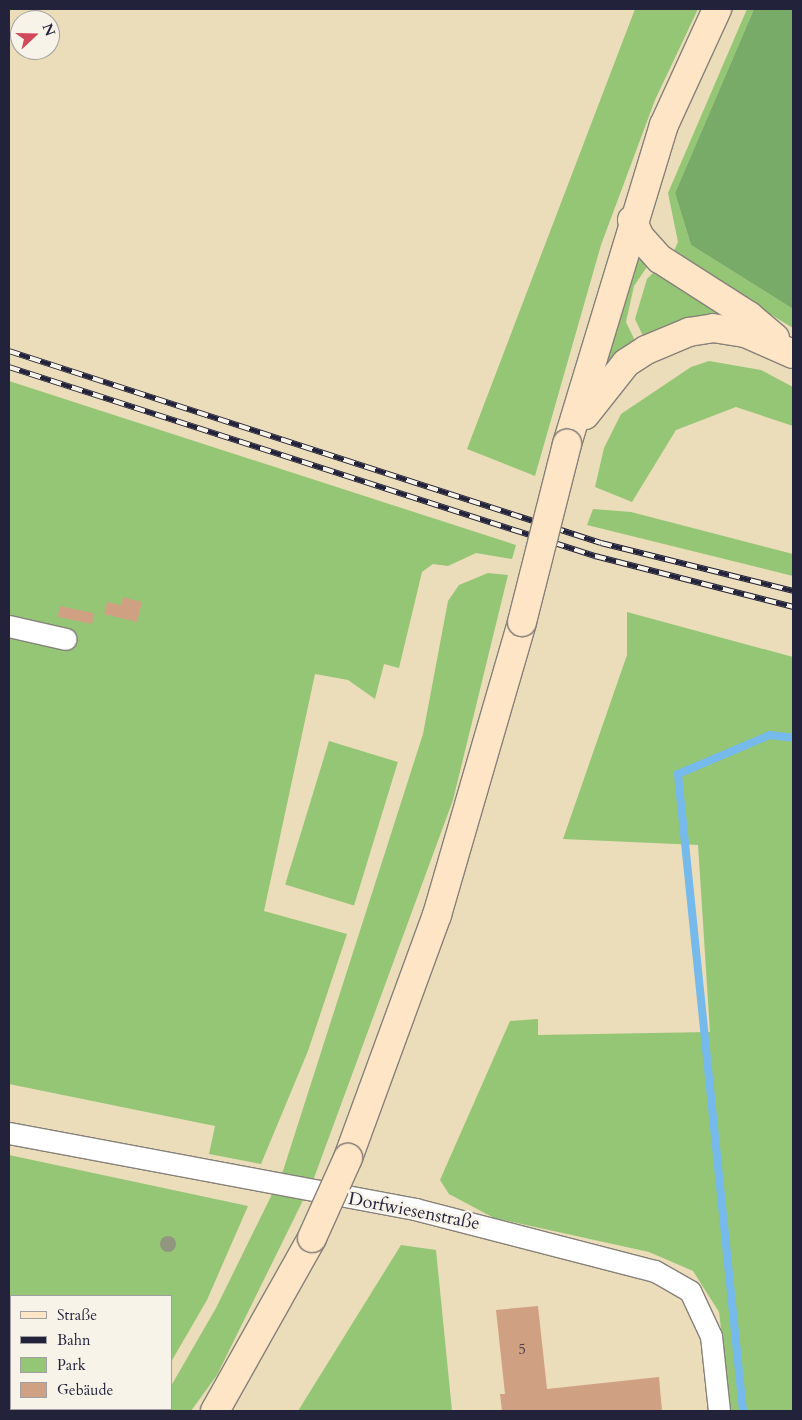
<!DOCTYPE html>
<meta charset="utf-8">
<style>
body{margin:0}
#map{position:relative;width:802px;height:1420px;overflow:hidden;background:#ebddb9;font-family:Cardo,serif}
div>[style]{position:absolute}
.green>*{inset:0;background:#94c676;transform-origin:0 0}
.forest>*{inset:0;background:#77ab67}
.stream>*{height:8px;margin:-4px;padding:0 4px;transform-origin:4px;border-radius:4px;background:#75baeb}
.building>*{inset:0;background:#d0a083;transform-origin:0 0}
.roads{filter:drop-shadow(1px 0 #86807a) drop-shadow(-1px 0 #86807a) drop-shadow(0 1px #86807a) drop-shadow(0 -1px #86807a)}
.street>*{height:21px;margin:-10.5px;padding:0 10.5px;transform-origin:10.5px;border-radius:10.5px;background:#fff}
.secondary>*{height:28px;margin:-14px;padding:0 14px;transform-origin:14px;border-radius:14px;background:#fee5c5}
.rail>*{height:5.5px;margin-top:-2.75px;transform-origin:0;background:repeating-linear-gradient(90deg,#f7f3e8 0 11px,#22223b 0 22px);box-sizing:border-box;border-block:1px solid #22223b}
.bridges{filter:drop-shadow(1px 0 #86807a) drop-shadow(-1px 0 #86807a) drop-shadow(0 1px #86807a) drop-shadow(0 -1px #86807a)}
.secondary-bridge>*{height:28px;margin:-14px;padding:0 14px;transform-origin:14px;border-radius:14px;background:#fee5c5}
.trees>*{width:16px;height:16px;margin:-8px;border-radius:50%;background:#92967f}
span{translate:-50% -50%;white-space:nowrap;text-align:center;line-height:1.15;-webkit-text-stroke:5px #f7f3e8;paint-order:stroke}
.number-label{font-size:15px;color:#4e424d}
.number-label span{-webkit-text-stroke-width:0}
.street-label{font-size:18px;color:#22223b}
.frame{position:absolute;inset:0;border:10px solid #22223b;pointer-events:none}
.legend{position:absolute;left:10px;top:1295px;width:162px;height:115px;box-sizing:border-box;background:#f7f3e8;border:1px solid #a29fa3;margin:0;padding:6px 9px;list-style:none;font-size:15px;color:#22223b}
.legend li{display:flex;align-items:center;gap:10px;height:25px}
.legend b{width:25px;border:1px solid #a29fa3}
.north{position:absolute;left:10px;top:10px;width:50px;height:50px;box-sizing:border-box;background:#f7f3e8;border:1px solid #a29fa3;border-radius:50%;rotate:69deg;font-size:14px;font-weight:700;line-height:20px;text-align:center;color:#22223b}
.north::after{content:'';display:block;margin:auto;width:18px;height:22px;background:#d1495b;clip-path:polygon(50% 0,100% 100%,50% 72%,0 100%)}
</style>
<div id="map">
<div class="green">
<div style="clip-path:polygon(635px 9px,698px 9px,655px 100px,601px 245px,535px 476px,467px 449px)"></div>
<div style="clip-path:polygon(747px 9px,754px 9px,675px 193px,691px 245px,793px 309px,793px 328px,672px 255px,678px 242px,668px 193px)"></div>
<div style="clip-path:polygon(636px 248px,651px 261px,634px 286px,626px 322px,636px 343px,607px 366px,602px 364px)"></div>
<div style="clip-path:polygon(658px 268px,737px 315px,644px 338px,635px 319px,647px 279px)"></div>
<div style="clip-path:polygon(709px 361px,761px 370px,793px 387px,793px 426px,736px 407px,676px 430px,632px 502px,595px 487px,604px 448px,621px 414px,691px 367px)"></div>
<div style="clip-path:polygon(9px 381px,516px 545px,512px 559px,476px 553px,448px 566px,433px 564px,422px 572px,399px 668px,384px 664px,375px 699px,348px 680px,315px 674px,264px 911px,347px 934px,308px 1051px,261px 1164px,209px 1154px,215px 1126px,9px 1084px)"></div>
<div style="clip-path:polygon(593px 509px,631px 512px,793px 554px,793px 576px,587px 525px)"></div>
<div style="clip-path:polygon(488px 573px,508px 575px,453px 800px,314px 1178px,217px 1375px,191px 1411px,157px 1411px,171px 1409px,171px 1386px,216px 1308px,282px 1174px,423px 734px,448px 601px,459px 585px)"></div>
<div style="clip-path:polygon(627px 612px,793px 657px,793px 1411px,731px 1411px,719px 1312px,693px 1271px,649px 1252px,494px 1218px,449px 1194px,440px 1180px,510px 1021px,538px 1019px,538px 1035px,710px 1032px,698px 845px,563px 839px,627px 655px)"></div>
<div style="left:329px;top:741px;width:72px;height:150px;rotate:17deg"></div>
<div style="clip-path:polygon(9px 1155px,248px 1206px,207px 1300px,171px 1362px,171px 1296px,11px 1296px,11px 1409px,143px 1411px,9px 1411px)"></div>
<div style="clip-path:polygon(401px 1245px,436px 1250px,452px 1411px,298px 1411px)"></div>
</div>
<div class="forest">
<div style="clip-path:polygon(754px 9px,793px 9px,793px 309px,691px 245px,675px 193px)"></div>
</div>
<div class="stream">
<div style="left:743px;top:1411px;width:640px;rotate:-95.83deg"></div>
<div style="left:678px;top:774px;width:100px;rotate:-23deg"></div>
<div style="left:770px;top:735px;width:23px;rotate:7deg"></div>
</div>
<div class="building">
<div style="clip-path:polygon(123px 597px,142px 602px,137px 622px,104px 614px,107px 602px,121px 605px)"></div>
<div style="left:60px;top:606px;width:35px;height:11px;rotate:12deg"></div>
<div style="clip-path:polygon(538px 1306px,547px 1389px,659px 1377px,662px 1411px,502px 1411px,500px 1394px,505px 1394px,496px 1310px)"></div>
</div>
<div class="roads">
<div class="street">
<div style="left:9px;top:626px;width:58px;rotate:12.8deg"></div>
<div style="left:9px;top:1133px;width:413px;rotate:10.6deg"></div>
<div style="left:415px;top:1209px;width:248px;rotate:14.5deg"></div>
<div style="left:655px;top:1271px;width:40px;rotate:29.7deg"></div>
<div style="left:690px;top:1291px;width:50px;rotate:65deg"></div>
<div style="left:711px;top:1336px;width:75px;rotate:83.9deg"></div>
</div>
<div class="secondary">
<div style="left:632px;top:220px;width:19px;rotate:65deg"></div>
<div style="left:640px;top:237px;width:30px;rotate:48deg"></div>
<div style="left:660px;top:259px;width:106px;rotate:32.6deg"></div>
<div style="left:749px;top:316px;width:34px;rotate:40deg"></div>
<div style="left:585px;top:415px;width:66px;rotate:-51.7deg"></div>
<div style="left:626px;top:363px;width:24px;rotate:-33deg"></div>
<div style="left:646px;top:350px;width:47px;rotate:-22.7deg"></div>
<div style="left:689px;top:332px;width:24px;rotate:-9deg"></div>
<div style="left:713px;top:328px;width:32px;rotate:9deg"></div>
<div style="left:745px;top:333px;width:52px;rotate:23.6deg"></div>
<div style="left:567px;top:444px;width:333px;rotate:-73.1deg"></div>
<div style="left:664px;top:125px;width:128px;rotate:-65.4deg"></div>
<div style="left:348px;top:1158px;width:259px;rotate:-69.9deg"></div>
<div style="left:437px;top:915px;width:305px;rotate:-73.8deg"></div>
<div style="left:215px;top:1411px;width:198px;rotate:-60.7deg"></div>
</div>
</div>
<div class="rail">
<div style="left:9px;top:351px;width:622px;rotate:17.97deg"></div>
<div style="left:601px;top:543px;width:198px;rotate:14deg"></div>
<div style="left:9px;top:367px;width:616px;rotate:17.88deg"></div>
<div style="left:595px;top:556px;width:204px;rotate:14.4deg"></div>
</div>
<div class="bridges">
<div class="secondary-bridge">
<div style="left:522px;top:622px;width:184px;rotate:-75.8deg"></div>
<div style="left:312px;top:1238px;width:88px;rotate:-65.8deg"></div>
</div>
</div>
<div class="trees">
<div style="left:168px;top:1244px"></div>
</div>
<div class="number-label">
<span style="left:522px;top:1350px">5</span>
</div>
<div class="street-label">
<span style="left:414px;top:1212px;rotate:11deg">Dorfwiesenstraße</span>
</div>
<div class="frame"></div>
<ul class="legend">
<li><b style="height:6px;background:#fee5c5"></b>Straße</li>
<li><b style="height:6px;background:#22223b"></b>Bahn</li>
<li><b style="height:14px;background:#94c676"></b>Park</li>
<li><b style="height:14px;background:#d0a083"></b>Gebäude</li>
</ul>
<div class="north">N</div>
</div>
